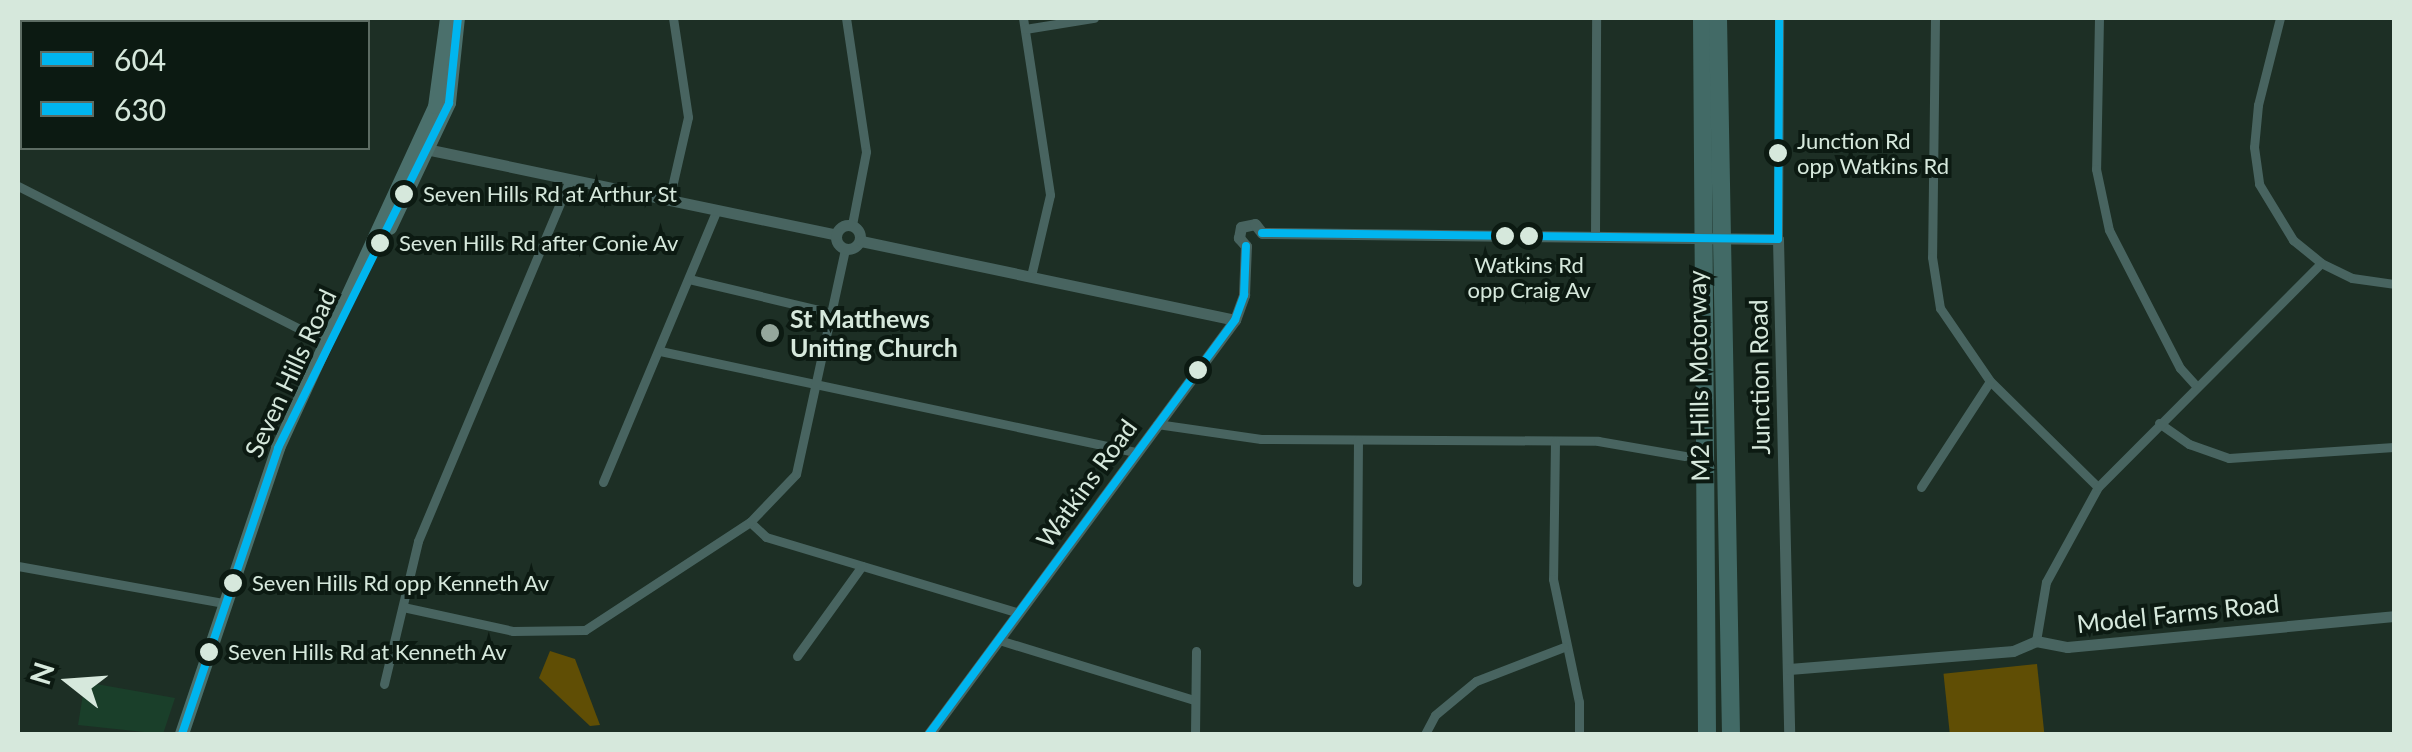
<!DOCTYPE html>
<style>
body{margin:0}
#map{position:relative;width:2412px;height:752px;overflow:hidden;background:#1d2f25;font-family:Lato,sans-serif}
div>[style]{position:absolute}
.built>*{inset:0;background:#1a3f2a}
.green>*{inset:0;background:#604e05;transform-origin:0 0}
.minor>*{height:9px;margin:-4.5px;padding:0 4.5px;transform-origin:4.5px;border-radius:4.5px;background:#486460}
.tertiary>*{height:11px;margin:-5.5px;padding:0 5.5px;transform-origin:5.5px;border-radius:5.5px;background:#486460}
.tertiary>.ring{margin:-5.5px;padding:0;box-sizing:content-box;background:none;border:11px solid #486460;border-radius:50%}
.primary>*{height:14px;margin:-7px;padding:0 7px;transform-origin:7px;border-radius:7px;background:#4b706c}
.motorway>*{height:18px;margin:-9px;padding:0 9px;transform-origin:9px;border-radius:9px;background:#426a66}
.bus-1>*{height:8px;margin:-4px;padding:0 4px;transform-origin:4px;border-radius:4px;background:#00b5ef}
.bus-2>*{height:8px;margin:-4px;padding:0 4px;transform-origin:4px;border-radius:4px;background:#00b5ef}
.dots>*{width:28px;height:28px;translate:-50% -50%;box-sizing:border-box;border:5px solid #0c1a12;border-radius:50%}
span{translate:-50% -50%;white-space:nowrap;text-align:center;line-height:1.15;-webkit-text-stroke:8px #0c1a12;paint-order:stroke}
.bus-label{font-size:22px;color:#d6e8dc}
.left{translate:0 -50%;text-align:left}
.poi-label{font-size:25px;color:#d6e8dc;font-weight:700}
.street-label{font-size:25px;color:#d6e8dc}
.frame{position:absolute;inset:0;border:20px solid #d6e8dc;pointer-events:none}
.legend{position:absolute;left:20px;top:20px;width:350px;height:130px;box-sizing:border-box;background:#0c1a12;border:2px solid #5d6c63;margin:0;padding:12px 18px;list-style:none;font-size:30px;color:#d6e8dc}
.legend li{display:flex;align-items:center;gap:20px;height:50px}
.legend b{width:50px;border:2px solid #5d6c63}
.north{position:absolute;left:20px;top:632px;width:100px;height:100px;-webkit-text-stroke:8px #0c1a12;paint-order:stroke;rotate:287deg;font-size:28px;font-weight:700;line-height:40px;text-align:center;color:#d6e8dc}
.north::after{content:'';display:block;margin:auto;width:35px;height:45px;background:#d6e8dc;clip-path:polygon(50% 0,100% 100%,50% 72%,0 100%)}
</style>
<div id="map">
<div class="built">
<div style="clip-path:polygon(85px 682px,175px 698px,163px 734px,78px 725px)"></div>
</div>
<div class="green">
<div style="clip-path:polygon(550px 651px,575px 659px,600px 725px,590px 726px,539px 678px)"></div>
<div style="left:2037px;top:664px;width:70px;height:94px;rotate:84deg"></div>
</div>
<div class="minor">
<div style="left:846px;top:18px;width:135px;rotate:81.5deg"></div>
<div style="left:866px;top:152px;width:74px;rotate:100.9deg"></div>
<div style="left:1023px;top:18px;width:179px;rotate:81.3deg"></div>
<div style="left:1050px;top:195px;width:83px;rotate:103.2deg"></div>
<div style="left:1935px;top:18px;width:239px;rotate:90.7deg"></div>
<div style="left:1932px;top:257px;width:52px;rotate:81.1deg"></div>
<div style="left:1940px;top:308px;width:88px;rotate:55.6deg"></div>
<div style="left:1990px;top:381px;width:151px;rotate:44.5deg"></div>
<div style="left:2099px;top:18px;width:151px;rotate:91.1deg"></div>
<div style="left:2096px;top:169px;width:62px;rotate:78deg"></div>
<div style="left:2109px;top:230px;width:155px;rotate:62.8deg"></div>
<div style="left:2180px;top:368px;width:24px;rotate:48deg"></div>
<div style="left:2280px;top:18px;width:90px;rotate:104.2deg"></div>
<div style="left:2258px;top:105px;width:42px;rotate:95.4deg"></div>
<div style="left:2254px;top:147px;width:37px;rotate:82deg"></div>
<div style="left:2259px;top:184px;width:66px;rotate:58.7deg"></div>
<div style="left:2293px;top:240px;width:36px;rotate:39deg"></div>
<div style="left:2321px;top:263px;width:34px;rotate:26deg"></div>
<div style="left:2352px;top:278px;width:42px;rotate:8.1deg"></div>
<div style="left:1025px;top:29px;width:70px;rotate:-9.1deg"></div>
<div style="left:18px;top:186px;width:347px;rotate:26.9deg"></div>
<div style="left:669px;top:200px;width:85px;rotate:-77.1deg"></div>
<div style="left:688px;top:117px;width:100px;rotate:-98.6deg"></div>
<div style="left:1595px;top:236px;width:218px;rotate:-89.7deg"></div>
<div style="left:1778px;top:239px;width:221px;rotate:-89.7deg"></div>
<div style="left:689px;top:279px;width:147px;rotate:13.4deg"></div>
<div style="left:660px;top:351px;width:487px;rotate:12deg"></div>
<div style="left:2159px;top:423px;width:37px;rotate:35deg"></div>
<div style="left:2189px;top:444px;width:42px;rotate:19.3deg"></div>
<div style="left:2229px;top:458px;width:165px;rotate:-3.8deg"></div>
<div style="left:1157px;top:424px;width:105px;rotate:8.2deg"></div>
<div style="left:1261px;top:439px;width:337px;rotate:0.3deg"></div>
<div style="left:1598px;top:441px;width:88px;rotate:9.8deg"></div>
<div style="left:1555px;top:441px;width:138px;rotate:90.8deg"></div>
<div style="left:1553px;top:579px;width:126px;rotate:78.1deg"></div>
<div style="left:1579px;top:702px;width:32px;rotate:90deg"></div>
<div style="left:603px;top:482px;width:295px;rotate:-67.3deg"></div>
<div style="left:1921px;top:487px;width:126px;rotate:-56.9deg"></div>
<div style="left:750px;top:522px;width:22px;rotate:43deg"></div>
<div style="left:766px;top:537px;width:264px;rotate:16.7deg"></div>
<div style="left:18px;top:566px;width:208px;rotate:10.2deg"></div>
<div style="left:1357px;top:582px;width:142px;rotate:-89.6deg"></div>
<div style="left:403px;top:607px;width:113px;rotate:12.3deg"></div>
<div style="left:513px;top:631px;width:72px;rotate:-0.8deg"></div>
<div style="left:585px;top:630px;width:197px;rotate:-33.2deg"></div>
<div style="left:750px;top:522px;width:66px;rotate:-46.2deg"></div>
<div style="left:796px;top:474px;width:229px;rotate:-77.7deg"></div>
<div style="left:999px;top:640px;width:204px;rotate:17.1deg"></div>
<div style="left:2036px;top:641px;width:60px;rotate:-80.4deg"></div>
<div style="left:2046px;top:582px;width:108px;rotate:-61.3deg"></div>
<div style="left:2098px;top:487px;width:316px;rotate:-45.1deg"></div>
<div style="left:797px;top:656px;width:111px;rotate:-54.2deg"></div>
<div style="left:384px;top:684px;width:147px;rotate:-76.6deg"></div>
<div style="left:418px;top:541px;width:392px;rotate:-67.2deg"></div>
<div style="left:1195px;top:734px;width:83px;rotate:-89.3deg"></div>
<div style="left:1425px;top:734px;width:21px;rotate:-62deg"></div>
<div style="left:1435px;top:715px;width:53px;rotate:-39.7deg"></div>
<div style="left:1476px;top:681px;width:94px;rotate:-21.1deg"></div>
</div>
<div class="tertiary">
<div style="left:421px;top:148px;width:424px;rotate:11.8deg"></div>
<div class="ring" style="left:836px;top:225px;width:13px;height:13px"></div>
<div style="left:1262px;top:233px;width:516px;rotate:0.67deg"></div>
<div style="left:1778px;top:239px;width:495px;rotate:88.7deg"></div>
<div style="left:861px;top:241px;width:382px;rotate:11.9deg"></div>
<div style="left:1246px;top:246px;width:11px;rotate:-131deg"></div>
<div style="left:1239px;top:238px;width:11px;rotate:-80deg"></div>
<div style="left:1241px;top:227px;width:14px;rotate:-12deg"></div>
<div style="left:1255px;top:224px;width:11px;rotate:52deg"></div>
<div style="left:1789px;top:669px;width:225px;rotate:-4.6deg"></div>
<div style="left:2013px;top:651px;width:25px;rotate:-23deg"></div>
<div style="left:2036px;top:641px;width:32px;rotate:11deg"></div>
<div style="left:2067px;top:647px;width:328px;rotate:-5.4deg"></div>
<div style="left:929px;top:734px;width:515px;rotate:-53.53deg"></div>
<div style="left:1235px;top:320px;width:27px;rotate:-70deg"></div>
<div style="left:1244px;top:295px;width:49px;rotate:-87.7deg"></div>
</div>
<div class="primary">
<div style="left:390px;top:228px;width:138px;rotate:-64.7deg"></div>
<div style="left:449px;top:103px;width:85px;rotate:-84deg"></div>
<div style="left:182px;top:734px;width:302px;rotate:-71.4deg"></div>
<div style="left:278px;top:448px;width:375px;rotate:-65.3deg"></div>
<div style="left:435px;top:107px;width:90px;rotate:-82.3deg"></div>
</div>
<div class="motorway">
<div style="left:1702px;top:18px;width:716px;rotate:89.6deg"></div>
<div style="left:1718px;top:18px;width:716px;rotate:88.96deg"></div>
</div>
<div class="bus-1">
<div style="left:1262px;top:233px;width:516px;rotate:0.67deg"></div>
<div style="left:1778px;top:239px;width:221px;rotate:-89.7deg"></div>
<div style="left:929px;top:734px;width:515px;rotate:-53.53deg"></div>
<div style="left:1235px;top:320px;width:27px;rotate:-70deg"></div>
<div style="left:1244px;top:295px;width:49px;rotate:-87.7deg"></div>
</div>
<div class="bus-2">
<div style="left:182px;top:734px;width:302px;rotate:-71.4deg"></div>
<div style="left:278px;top:448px;width:385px;rotate:-63.6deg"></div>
<div style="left:449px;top:103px;width:85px;rotate:-84deg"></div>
</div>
<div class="dots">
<div style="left:1778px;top:153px;background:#d6e8dc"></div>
<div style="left:404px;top:194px;background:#d6e8dc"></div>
<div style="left:1505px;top:236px;background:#d6e8dc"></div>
<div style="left:1529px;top:236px;background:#d6e8dc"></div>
<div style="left:380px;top:243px;background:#d6e8dc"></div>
<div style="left:770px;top:333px;background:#95a79c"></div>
<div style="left:1198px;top:370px;background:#d6e8dc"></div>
<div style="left:233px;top:583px;background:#d6e8dc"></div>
<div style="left:209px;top:652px;background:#d6e8dc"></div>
</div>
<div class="bus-label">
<span class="left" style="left:1797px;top:153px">Junction Rd<br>opp Watkins Rd</span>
<span class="left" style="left:423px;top:194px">Seven Hills Rd at Arthur St</span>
<span class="left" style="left:399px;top:243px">Seven Hills Rd after Conie Av</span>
<span style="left:1529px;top:277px">Watkins Rd<br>opp Craig Av</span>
<span class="left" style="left:252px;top:583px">Seven Hills Rd opp Kenneth Av</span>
<span class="left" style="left:228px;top:652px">Seven Hills Rd at Kenneth Av</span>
</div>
<div class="poi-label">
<span class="left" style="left:790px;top:333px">St Matthews<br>Uniting Church</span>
</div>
<div class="street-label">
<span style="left:290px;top:373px;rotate:-65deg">Seven Hills Road</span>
<span style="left:1698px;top:376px;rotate:-91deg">M2 Hills Motorway</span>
<span style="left:1759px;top:377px;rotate:-91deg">Junction Road</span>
<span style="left:1086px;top:483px;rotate:-54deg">Watkins Road</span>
<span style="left:2178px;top:613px;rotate:-6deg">Model Farms Road</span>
</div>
<div class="frame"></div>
<ul class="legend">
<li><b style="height:12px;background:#00b5ef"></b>604</li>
<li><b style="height:12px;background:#00b5ef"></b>630</li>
</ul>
<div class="north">N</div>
</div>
